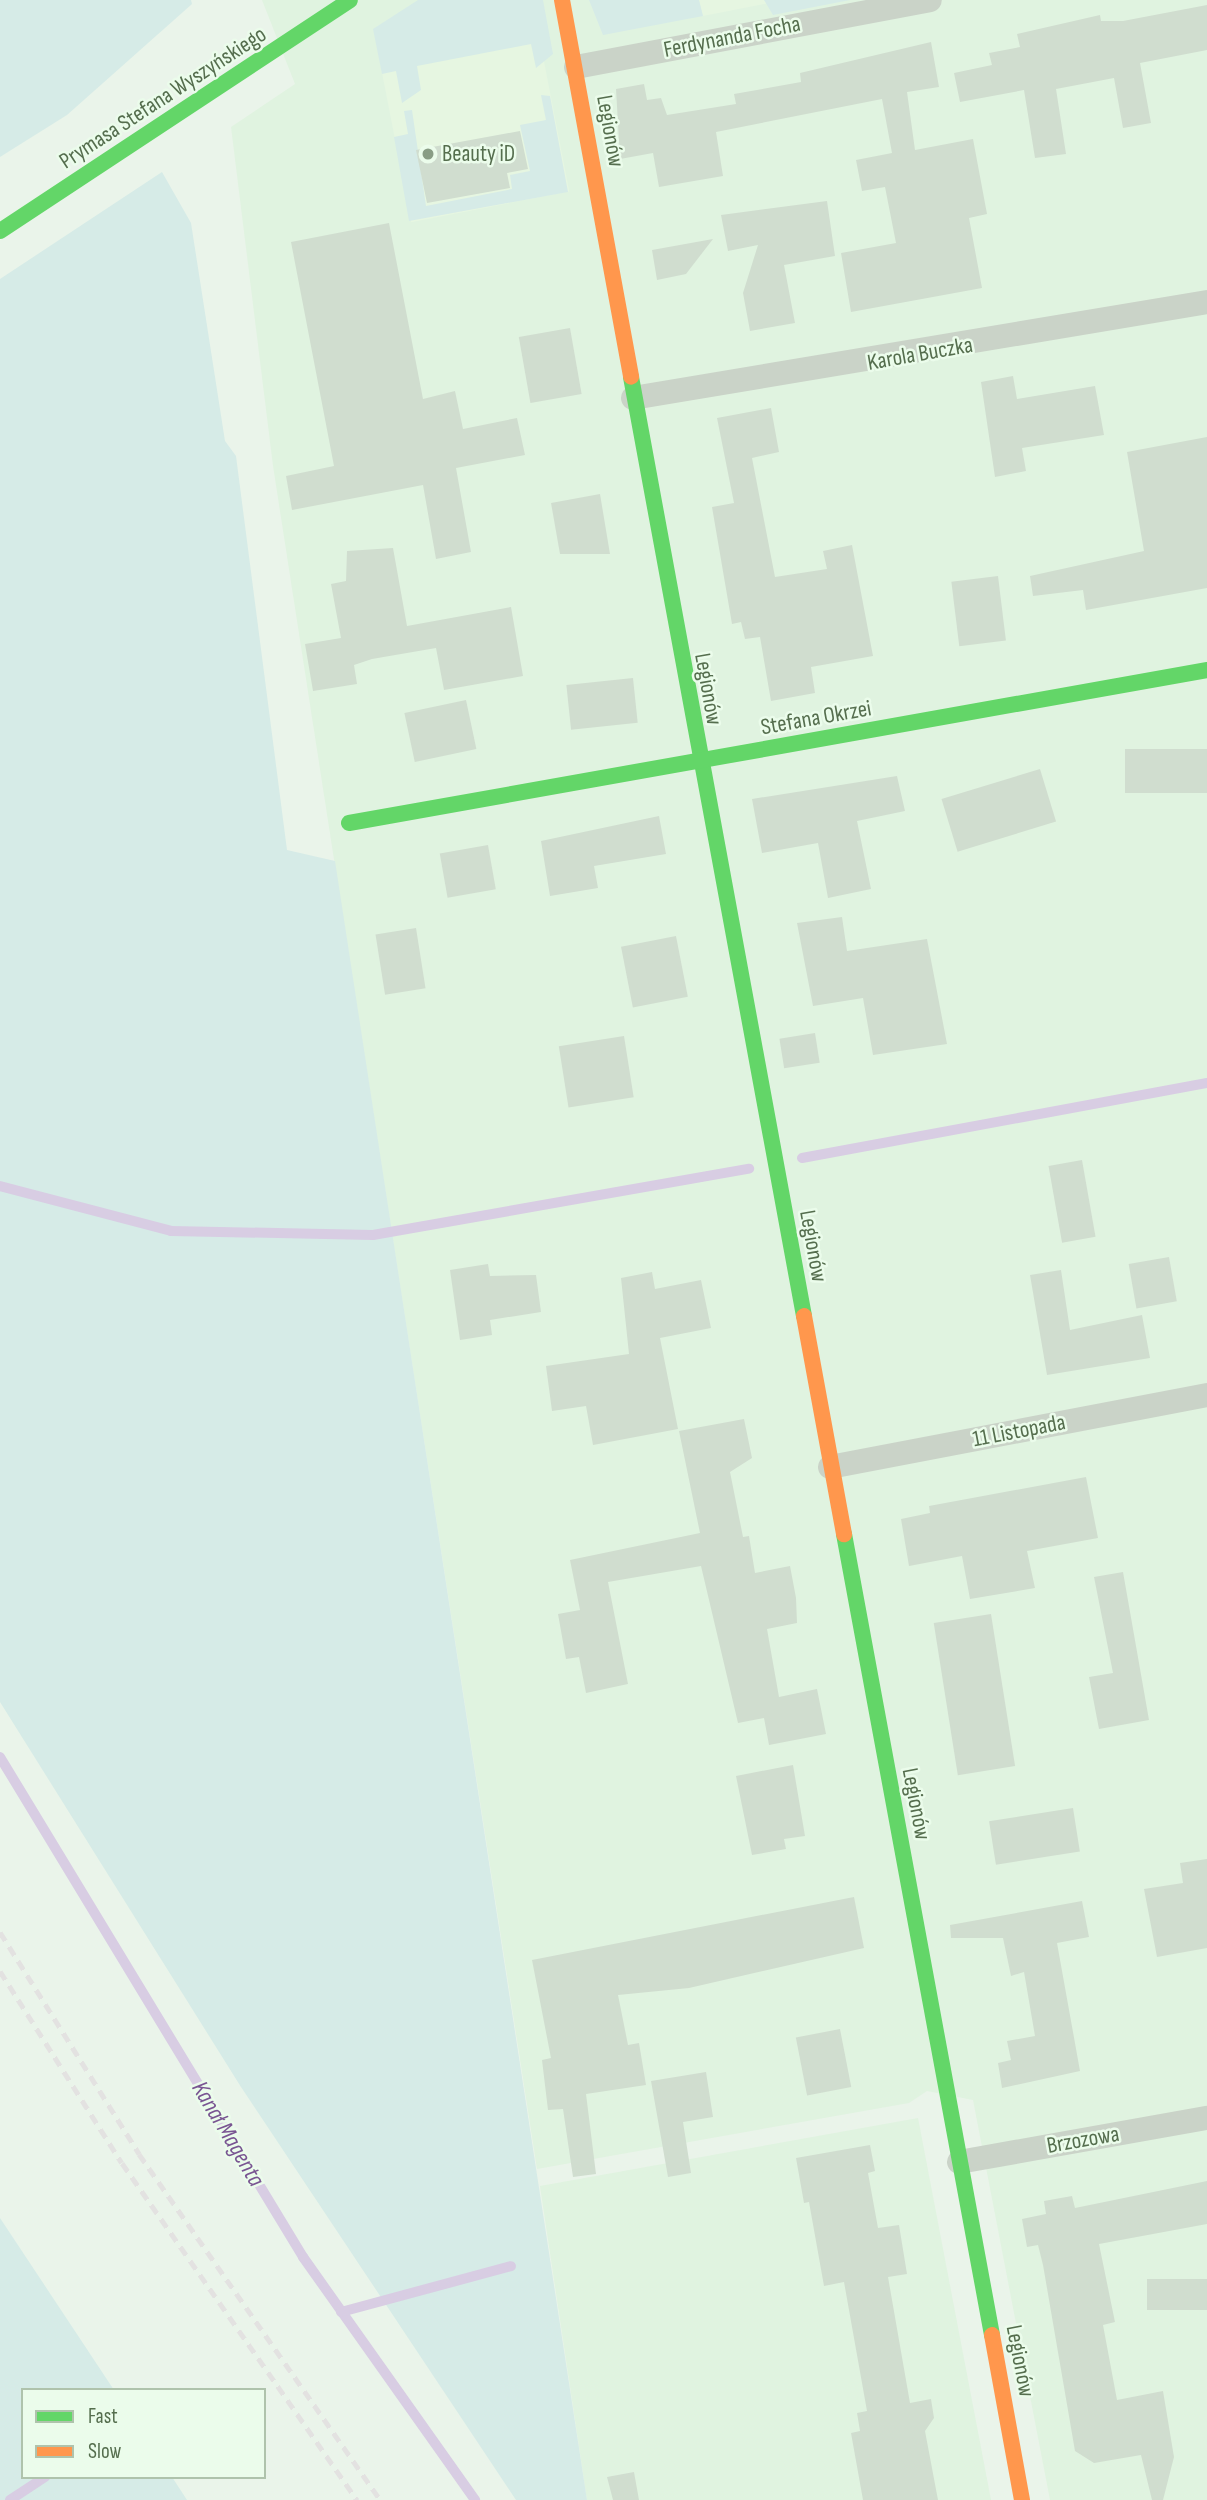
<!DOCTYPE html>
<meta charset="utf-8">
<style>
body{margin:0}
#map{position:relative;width:1207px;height:2500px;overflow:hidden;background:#eaf4ea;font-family:"Sofia Sans Condensed",sans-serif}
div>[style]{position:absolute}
.residential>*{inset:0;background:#e0f3e0}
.commercial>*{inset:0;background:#e6f6e1;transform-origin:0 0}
.green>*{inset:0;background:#d6ebe7}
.stream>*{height:10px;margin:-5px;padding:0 5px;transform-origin:5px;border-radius:5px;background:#d8cde3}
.building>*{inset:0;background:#d0ddcf;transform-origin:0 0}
.street>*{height:24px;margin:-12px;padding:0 12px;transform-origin:12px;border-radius:12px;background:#cad3c8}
.fast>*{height:16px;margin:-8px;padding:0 8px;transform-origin:8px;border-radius:8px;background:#63d668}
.slow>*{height:16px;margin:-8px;padding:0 8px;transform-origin:8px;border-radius:8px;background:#ff974d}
.rail>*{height:5px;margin-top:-2.5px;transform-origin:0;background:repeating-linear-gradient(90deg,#e3e2e1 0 10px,transparent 0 17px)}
.dots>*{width:19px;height:19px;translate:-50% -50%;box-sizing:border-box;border:4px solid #ebfceb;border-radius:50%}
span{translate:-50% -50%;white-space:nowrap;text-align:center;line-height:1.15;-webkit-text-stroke:5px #ebfceb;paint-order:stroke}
.street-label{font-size:23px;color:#556e4e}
.poi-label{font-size:23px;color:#556e4e}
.left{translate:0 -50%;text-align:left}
.water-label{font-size:24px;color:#795592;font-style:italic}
.legend{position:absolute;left:21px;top:2388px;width:245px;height:91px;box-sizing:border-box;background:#ebfceb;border:2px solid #afc3ac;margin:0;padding:9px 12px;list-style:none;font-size:21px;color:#556e4e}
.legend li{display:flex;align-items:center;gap:14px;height:35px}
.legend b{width:35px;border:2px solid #afc3ac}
</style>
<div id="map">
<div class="residential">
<div style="clip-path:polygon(262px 0,1207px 0,1207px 2500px,1050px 2500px,973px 2100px,927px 2091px,909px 2103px,537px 2169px,273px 466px,231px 127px,295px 84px)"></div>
<div style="clip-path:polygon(918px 2118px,991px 2500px,587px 2500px,540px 2186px)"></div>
</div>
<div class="commercial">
<div style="left:532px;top:0;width:195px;height:161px;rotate:79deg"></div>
<div style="clip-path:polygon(699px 0,785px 0,703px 16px)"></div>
</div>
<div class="green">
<div style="clip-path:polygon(0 0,191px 0,192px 4px,67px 115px,0 157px)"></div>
<div style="clip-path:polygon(418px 0,543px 0,553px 54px,536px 68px,531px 44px,417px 66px,421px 90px,402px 103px,396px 71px,382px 74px,373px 29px)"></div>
<div style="clip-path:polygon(589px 0,699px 0,703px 16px,603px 35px)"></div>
<div style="clip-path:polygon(764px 0,850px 0,773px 15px)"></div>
<div style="clip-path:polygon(541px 95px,550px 96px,568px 192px,409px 221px,394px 137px,408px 134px,404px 111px,412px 110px,426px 206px,512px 189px,510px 175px,530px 171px,520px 125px,546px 120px)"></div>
<div style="clip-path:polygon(162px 172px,191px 223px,225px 441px,236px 456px,287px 850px,335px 861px,587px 2500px,516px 2500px,241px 2087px,0 1702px,0 279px)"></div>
<div style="clip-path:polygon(0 2218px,114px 2390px,23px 2390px,23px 2477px,172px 2477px,187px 2500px,0 2500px)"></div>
</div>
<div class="stream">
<div style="left:802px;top:1158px;width:412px;rotate:-10.5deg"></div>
<div style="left:0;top:1186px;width:177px;rotate:14.7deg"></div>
<div style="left:171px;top:1231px;width:202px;rotate:1.1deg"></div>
<div style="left:373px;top:1235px;width:382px;rotate:-10deg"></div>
<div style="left:0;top:1757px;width:585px;rotate:58.78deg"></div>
<div style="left:303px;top:2257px;width:298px;rotate:54.7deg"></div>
<div style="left:341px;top:2312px;width:176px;rotate:-15.1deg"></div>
<div style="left:10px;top:2500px;width:42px;rotate:-33.3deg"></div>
</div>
<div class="building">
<div style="clip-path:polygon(1207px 5px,1207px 50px,1140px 63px,1151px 123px,1123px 128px,1114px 78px,1056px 89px,1066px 154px,1035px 158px,1024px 90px,960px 102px,954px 73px,992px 65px,989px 53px,1020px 47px,1017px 34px,1100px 15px,1101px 21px,1123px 21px)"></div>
<div style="clip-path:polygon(931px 42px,939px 87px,907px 92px,915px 150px,973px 139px,987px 214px,969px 218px,982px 288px,851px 312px,841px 253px,896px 243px,885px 187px,862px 191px,856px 160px,892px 153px,882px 99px,716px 132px,723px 176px,659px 187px,653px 153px,620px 159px,616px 89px,644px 84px,647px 100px,661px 98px,667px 115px,736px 104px,734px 94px,801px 82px,800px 73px)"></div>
<div style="clip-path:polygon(520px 131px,528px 169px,507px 173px,510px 188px,427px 203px,416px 150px)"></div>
<div style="clip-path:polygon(827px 201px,835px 256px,784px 265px,795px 323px,750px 331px,743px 293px,758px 245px,728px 251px,721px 215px)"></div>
<div style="clip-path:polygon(389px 223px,423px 399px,455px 391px,463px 429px,517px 418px,525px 455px,456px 468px,471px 552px,436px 559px,423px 485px,292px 510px,286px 476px,334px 466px,291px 242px)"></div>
<div style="clip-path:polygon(713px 239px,686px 274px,657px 280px,652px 250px)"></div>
<div style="left:570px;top:328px;width:67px;height:52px;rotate:80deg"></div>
<div style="clip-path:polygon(1013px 376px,1017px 399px,1095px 386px,1104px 435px,1022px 448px,1026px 471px,995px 477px,981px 382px)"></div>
<div style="clip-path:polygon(771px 408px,779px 452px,752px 458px,775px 577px,827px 569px,823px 551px,852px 545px,873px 656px,811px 667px,815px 693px,771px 701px,760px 637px,745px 639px,741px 622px,732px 624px,712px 507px,734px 503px,717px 418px)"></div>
<div style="clip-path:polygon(1207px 437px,1207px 588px,1086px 610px,1083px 590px,1033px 596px,1030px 576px,1144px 551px,1127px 452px)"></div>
<div style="clip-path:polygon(600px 494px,610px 554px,560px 554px,551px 503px)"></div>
<div style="clip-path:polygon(393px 548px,407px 626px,511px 607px,523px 676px,444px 690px,436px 648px,372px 659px,354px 665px,357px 684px,313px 691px,305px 644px,341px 638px,331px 584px,346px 581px,347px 551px)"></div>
<div style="left:998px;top:576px;width:65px;height:47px;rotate:83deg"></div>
<div style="left:633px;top:678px;width:45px;height:67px;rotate:84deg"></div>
<div style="left:466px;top:700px;width:50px;height:63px;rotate:78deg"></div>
<div style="left:1207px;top:749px;width:44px;height:82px;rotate:90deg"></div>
<div style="left:1040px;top:769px;width:55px;height:103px;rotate:73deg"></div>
<div style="clip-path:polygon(897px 776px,905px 811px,857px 821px,871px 889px,828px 898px,818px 843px,762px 853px,752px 799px)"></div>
<div style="clip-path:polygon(659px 816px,666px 854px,594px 866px,598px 888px,550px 896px,541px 841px)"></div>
<div style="left:488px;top:845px;width:45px;height:49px;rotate:80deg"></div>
<div style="clip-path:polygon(842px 917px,847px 951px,927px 939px,947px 1044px,873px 1055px,863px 998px,813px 1006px,797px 923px)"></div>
<div style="left:416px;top:928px;width:61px;height:41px;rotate:81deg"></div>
<div style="left:676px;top:936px;width:62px;height:56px;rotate:79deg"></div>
<div style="left:815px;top:1033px;width:30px;height:36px;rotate:81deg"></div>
<div style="left:624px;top:1036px;width:62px;height:66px;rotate:81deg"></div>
<div style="left:1082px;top:1160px;width:78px;height:34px;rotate:80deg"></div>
<div style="left:1169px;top:1257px;width:45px;height:41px;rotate:80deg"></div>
<div style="clip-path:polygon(488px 1264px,490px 1276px,536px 1275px,541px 1312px,490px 1320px,492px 1335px,460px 1340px,450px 1270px)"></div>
<div style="clip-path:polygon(1061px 1270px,1070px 1330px,1142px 1315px,1150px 1358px,1047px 1375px,1030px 1275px)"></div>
<div style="clip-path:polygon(652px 1272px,655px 1289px,701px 1280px,711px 1328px,660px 1338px,678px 1429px,593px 1445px,586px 1406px,552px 1411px,546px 1366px,629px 1354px,621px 1278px)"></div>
<div style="clip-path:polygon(744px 1419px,752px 1458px,730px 1472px,743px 1537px,749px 1536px,755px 1573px,790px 1566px,796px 1598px,797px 1623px,767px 1629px,779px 1697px,817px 1689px,826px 1734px,769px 1745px,764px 1718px,738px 1723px,701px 1566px,608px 1582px,628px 1684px,586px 1693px,579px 1657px,566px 1659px,558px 1614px,580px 1610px,570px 1560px,700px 1533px,679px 1431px)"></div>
<div style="clip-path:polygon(1086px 1477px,1098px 1538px,1027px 1551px,1035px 1588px,970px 1599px,962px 1556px,909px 1566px,901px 1519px,930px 1513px,929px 1506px)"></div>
<div style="clip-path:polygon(1123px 1572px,1149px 1720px,1099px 1729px,1089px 1677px,1113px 1673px,1094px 1577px)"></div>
<div style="left:991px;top:1614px;width:154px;height:58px;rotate:81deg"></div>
<div style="clip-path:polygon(793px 1765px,805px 1836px,784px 1839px,786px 1849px,752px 1855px,736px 1776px)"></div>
<div style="left:1073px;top:1808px;width:44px;height:85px;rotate:81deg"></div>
<div style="clip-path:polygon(1207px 1859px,1207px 1948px,1157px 1957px,1144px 1889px,1183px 1883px,1180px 1863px)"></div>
<div style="clip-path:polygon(854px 1897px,864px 1948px,689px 1988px,618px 1995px,628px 2045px,639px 2043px,646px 2085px,586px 2094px,596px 2174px,573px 2177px,563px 2109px,548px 2110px,542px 2060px,551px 2058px,532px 1960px)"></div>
<div style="clip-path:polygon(1082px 1901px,1089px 1937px,1057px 1943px,1080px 2071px,1002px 2088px,998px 2063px,1011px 2060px,1007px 2041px,1035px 2036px,1024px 1972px,1011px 1976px,1003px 1938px,951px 1938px,950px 1925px)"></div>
<div style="left:840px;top:2029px;width:59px;height:45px;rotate:79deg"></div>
<div style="clip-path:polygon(706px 2072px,713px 2117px,683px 2122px,691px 2173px,668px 2177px,651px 2081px)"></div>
<div style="clip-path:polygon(870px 2145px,875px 2171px,868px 2173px,878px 2228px,899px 2225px,907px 2274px,888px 2277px,910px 2403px,931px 2399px,934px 2418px,925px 2431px,938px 2500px,863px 2500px,851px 2433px,860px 2431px,857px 2413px,867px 2411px,844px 2282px,824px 2286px,809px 2202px,804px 2203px,796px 2158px)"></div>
<div style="clip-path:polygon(1207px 2181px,1207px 2224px,1099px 2244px,1115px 2322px,1103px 2325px,1117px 2400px,1163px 2391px,1174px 2457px,1163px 2500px,1152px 2500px,1141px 2455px,1094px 2463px,1075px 2451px,1043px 2265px,1038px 2245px,1027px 2247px,1022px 2219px,1046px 2214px,1044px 2201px,1072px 2196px,1075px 2208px)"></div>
<div style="left:1207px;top:2279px;width:31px;height:60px;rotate:90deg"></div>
<div style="clip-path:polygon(634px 2472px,639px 2500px,613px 2500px,607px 2477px)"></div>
</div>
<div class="street">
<div style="left:576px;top:67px;width:360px;rotate:-10.7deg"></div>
<div style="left:633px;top:398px;width:582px;rotate:-9.49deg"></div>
<div style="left:830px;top:1467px;width:384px;rotate:-10.8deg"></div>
<div style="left:959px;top:2162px;width:252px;rotate:-10.1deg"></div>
</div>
<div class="fast">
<div style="left:0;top:231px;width:419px;rotate:-33.4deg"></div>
<div style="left:631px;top:377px;width:955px;rotate:79.56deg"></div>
<div style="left:349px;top:823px;width:872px;rotate:-10.11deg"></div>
<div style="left:844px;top:1534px;width:815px;rotate:79.53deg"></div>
</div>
<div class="slow">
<div style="left:562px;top:0;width:383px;rotate:79.6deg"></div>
<div style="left:804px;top:1316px;width:222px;rotate:79.6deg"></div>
<div style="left:992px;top:2335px;width:168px;rotate:79.7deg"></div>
</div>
<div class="rail">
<div style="left:0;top:1932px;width:262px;rotate:57.9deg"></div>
<div style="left:139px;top:2154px;width:422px;rotate:55.1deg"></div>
<div style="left:0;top:1971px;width:227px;rotate:57.6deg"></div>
<div style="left:122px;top:2163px;width:411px;rotate:55.1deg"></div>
</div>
<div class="dots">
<div style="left:428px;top:154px;background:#899d85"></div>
</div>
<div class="street-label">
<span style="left:732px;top:37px;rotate:-11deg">Ferdynanda Focha</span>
<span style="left:163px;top:98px;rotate:-33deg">Prymasa Stefana Wyszyńskiego</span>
<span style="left:610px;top:131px;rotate:80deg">Legionów</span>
<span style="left:920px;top:354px;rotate:-10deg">Karola Buczka</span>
<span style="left:708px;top:689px;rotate:80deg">Legionów</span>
<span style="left:816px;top:718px;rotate:-10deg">Stefana Okrzei</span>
<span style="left:813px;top:1246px;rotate:80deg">Legionów</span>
<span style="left:1019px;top:1431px;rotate:-11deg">11 Listopada</span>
<span style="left:916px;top:1804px;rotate:79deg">Legionów</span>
<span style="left:1083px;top:2140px;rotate:-10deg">Brzozowa</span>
<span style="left:1020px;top:2361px;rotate:79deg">Legionów</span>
</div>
<div class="poi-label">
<span class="left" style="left:442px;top:154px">Beauty iD</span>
</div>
<div class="water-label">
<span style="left:228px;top:2134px;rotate:59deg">Kanał Magenta</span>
</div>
<ul class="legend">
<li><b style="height:9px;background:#63d668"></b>Fast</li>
<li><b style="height:9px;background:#ff974d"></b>Slow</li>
</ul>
</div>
